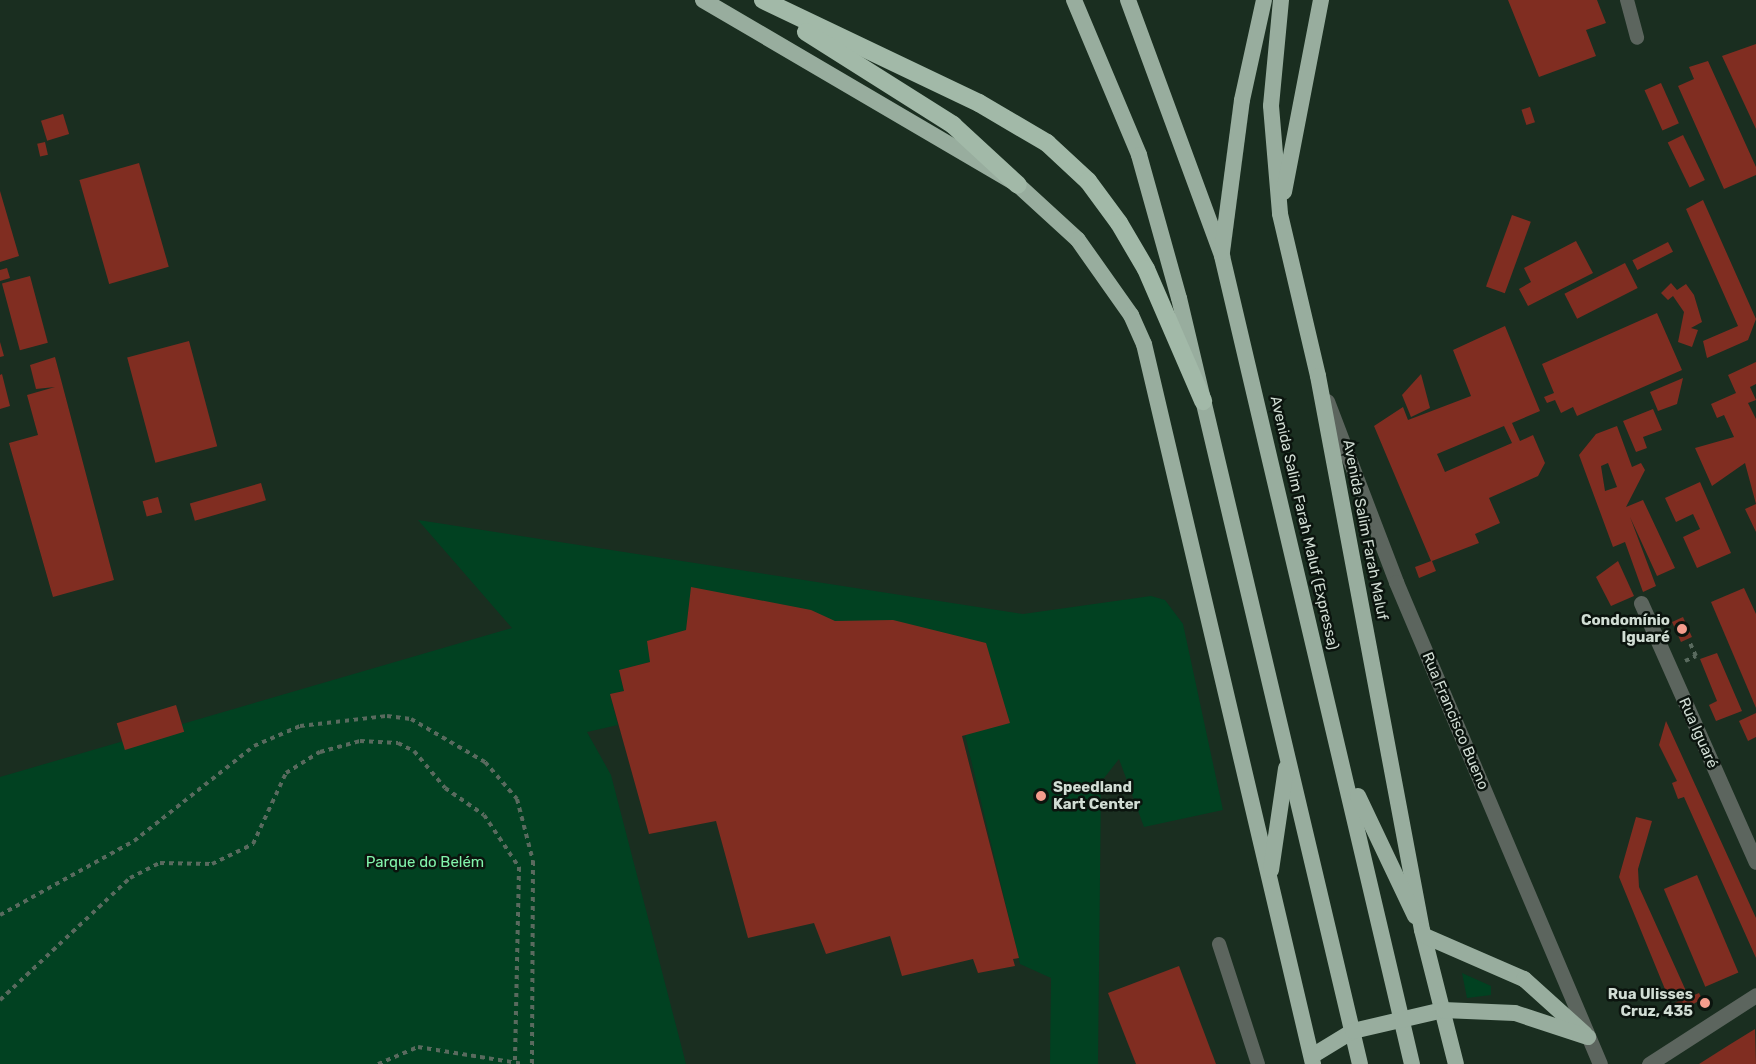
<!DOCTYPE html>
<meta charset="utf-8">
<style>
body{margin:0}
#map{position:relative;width:1756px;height:1064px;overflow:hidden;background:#1a2e20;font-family:Rubik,sans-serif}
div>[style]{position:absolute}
.green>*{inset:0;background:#014121}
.building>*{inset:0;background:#802d21;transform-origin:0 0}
.path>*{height:4px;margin-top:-2px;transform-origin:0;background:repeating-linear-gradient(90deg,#596a5e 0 4.5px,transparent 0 9px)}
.service>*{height:14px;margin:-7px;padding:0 7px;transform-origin:7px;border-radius:7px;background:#5c655e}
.minor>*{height:15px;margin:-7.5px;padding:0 7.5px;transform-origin:7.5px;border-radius:7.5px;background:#5c655e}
.tertiary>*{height:15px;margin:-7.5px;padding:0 7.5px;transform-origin:7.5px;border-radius:7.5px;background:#5c655e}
.trunk>*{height:16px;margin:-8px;padding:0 8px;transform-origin:8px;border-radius:8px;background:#98ad9e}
.motorway>*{height:18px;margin:-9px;padding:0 9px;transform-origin:9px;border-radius:9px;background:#a2b9a8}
.dots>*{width:16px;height:16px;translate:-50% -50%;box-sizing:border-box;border:3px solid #0b140e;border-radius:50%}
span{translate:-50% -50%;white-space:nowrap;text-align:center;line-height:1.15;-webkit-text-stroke:5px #0b140e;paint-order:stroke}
.street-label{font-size:15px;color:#d1ddd4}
.poi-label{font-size:15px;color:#d1ddd4;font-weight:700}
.right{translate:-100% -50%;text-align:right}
.left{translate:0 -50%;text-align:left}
.park-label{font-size:15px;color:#82f4ab}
</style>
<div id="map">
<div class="green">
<div style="clip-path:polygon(418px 520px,1023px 614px,1151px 596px,1165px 600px,1183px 624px,1223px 810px,1144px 827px,1119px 759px,1101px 782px,1098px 1064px,1050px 1064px,1051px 978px,1020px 964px,965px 735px,710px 647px,619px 670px,624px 691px,610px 694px,618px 725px,587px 732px,611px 775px,686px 1064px,0 1064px,0 777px,512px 628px)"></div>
<div style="clip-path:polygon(1462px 973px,1491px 986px,1491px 995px,1467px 998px)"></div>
</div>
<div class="building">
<div style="clip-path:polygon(1508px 0,1597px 0,1606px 23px,1586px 30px,1596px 56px,1539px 77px)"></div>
<div style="clip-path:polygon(1756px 44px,1756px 129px,1722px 56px)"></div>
<div style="clip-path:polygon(1708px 61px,1756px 167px,1756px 175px,1724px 189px,1678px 86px,1694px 79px,1689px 67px)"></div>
<div style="left:1661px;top:83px;width:44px;height:18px;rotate:66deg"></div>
<div style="left:1530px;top:107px;width:16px;height:9px;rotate:72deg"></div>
<div style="left:63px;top:114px;width:21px;height:23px;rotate:73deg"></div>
<div style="left:1683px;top:135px;width:50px;height:17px;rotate:64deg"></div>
<div style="left:45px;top:142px;width:13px;height:8px;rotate:77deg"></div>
<div style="left:139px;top:163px;width:108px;height:62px;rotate:74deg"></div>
<div style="clip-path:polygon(0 191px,19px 256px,0 262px)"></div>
<div style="clip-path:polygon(1703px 200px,1756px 319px,1748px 340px,1707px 358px,1703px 341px,1738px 326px,1686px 209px)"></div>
<div style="left:1512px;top:215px;width:20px;height:76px;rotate:20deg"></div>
<div style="clip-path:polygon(1576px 241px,1593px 273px,1528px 306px,1519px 289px,1531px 282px,1524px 268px)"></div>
<div style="left:1668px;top:242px;width:11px;height:40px;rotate:63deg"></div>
<div style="left:1625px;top:263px;width:28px;height:68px;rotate:63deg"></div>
<div style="clip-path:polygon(7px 268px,10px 278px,0 281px,0 270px)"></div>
<div style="left:30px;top:276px;width:69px;height:29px;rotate:75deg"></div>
<div style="clip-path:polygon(1671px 283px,1677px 290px,1686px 284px,1694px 295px,1702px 322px,1691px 328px,1698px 330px,1692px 347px,1678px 342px,1684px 312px,1673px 296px,1668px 300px,1661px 293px)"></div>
<div style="clip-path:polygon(1657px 313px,1682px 370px,1577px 416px,1573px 407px,1561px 413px,1555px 400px,1547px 403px,1544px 397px,1554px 393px,1542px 364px)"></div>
<div style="clip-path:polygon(evenodd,1505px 326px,1540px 411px,1512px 423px,1520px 441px,1533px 435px,1545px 463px,1538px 476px,1489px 498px,1500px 523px,1475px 534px,1479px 543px,1432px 561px,1436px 571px,1419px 578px,1415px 567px,1431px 561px,1374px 426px,1403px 407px,1408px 420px,1471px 396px,1453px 350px,1505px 326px,1504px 426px,1512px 443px,1445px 472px,1437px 454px,1504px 426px)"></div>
<div style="left:189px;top:341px;width:109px;height:64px;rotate:75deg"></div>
<div style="clip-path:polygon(0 342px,4px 356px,0 357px)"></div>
<div style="clip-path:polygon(55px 357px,114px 580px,53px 597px,9px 443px,38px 435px,27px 395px,55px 387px,36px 389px,30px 365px)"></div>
<div style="clip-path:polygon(1756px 362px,1756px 384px,1750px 387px,1756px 400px,1748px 403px,1756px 419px,1756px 532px,1745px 509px,1756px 504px,1745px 463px,1712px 486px,1695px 448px,1734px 437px,1724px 415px,1717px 418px,1711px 404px,1736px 393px,1728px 375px)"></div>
<div style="clip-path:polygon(2px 374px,10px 406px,0 409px,0 375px)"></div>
<div style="clip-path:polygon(1421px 374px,1430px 408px,1411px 417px,1402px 395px)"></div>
<div style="clip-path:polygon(1683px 378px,1677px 404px,1658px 411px,1650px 392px)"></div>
<div style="clip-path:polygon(1653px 409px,1662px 430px,1643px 437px,1647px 448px,1636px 452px,1623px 421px)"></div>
<div style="clip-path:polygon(evenodd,1617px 426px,1632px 467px,1641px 463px,1645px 470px,1626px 507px,1643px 500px,1675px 568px,1657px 576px,1630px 517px,1656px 586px,1643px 592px,1625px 542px,1613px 547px,1579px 455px,1596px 434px,1617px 426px,1608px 463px,1617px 487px,1605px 491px,1601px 466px,1608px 463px)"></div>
<div style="clip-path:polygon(1700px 482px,1731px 553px,1697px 568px,1683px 537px,1700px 529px,1693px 514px,1676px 522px,1665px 498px)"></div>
<div style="left:261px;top:483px;width:18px;height:74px;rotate:74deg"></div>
<div style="left:158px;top:497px;width:16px;height:16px;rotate:75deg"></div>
<div style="clip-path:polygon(1618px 561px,1634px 596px,1611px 606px,1596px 577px)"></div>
<div style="clip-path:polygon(691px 587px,811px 610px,835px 621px,893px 620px,986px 643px,1010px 723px,962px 736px,1019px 958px,1013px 959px,1015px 966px,978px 973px,973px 959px,902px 976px,890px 936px,826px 954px,814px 923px,748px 938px,716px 821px,649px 834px,610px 694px,624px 691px,619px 670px,650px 662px,647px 641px,686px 630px)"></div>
<div style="clip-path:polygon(1744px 588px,1756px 614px,1756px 708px,1711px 602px)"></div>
<div style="left:1683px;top:617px;width:22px;height:12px;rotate:66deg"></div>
<div style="clip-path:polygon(1717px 653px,1742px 711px,1716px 721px,1709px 705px,1717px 701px,1700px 659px)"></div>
<div style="left:176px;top:705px;width:28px;height:62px;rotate:73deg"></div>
<div style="clip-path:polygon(1756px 713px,1756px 737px,1748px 741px,1739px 721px)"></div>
<div style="clip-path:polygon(1666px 721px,1756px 918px,1756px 958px,1684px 797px,1678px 799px,1672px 783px,1677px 781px,1659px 745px)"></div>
<div style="clip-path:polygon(1636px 817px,1652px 821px,1638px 869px,1639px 887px,1686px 991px,1669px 999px,1619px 877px)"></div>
<div style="left:1697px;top:875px;width:106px;height:36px;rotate:67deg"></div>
<div style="clip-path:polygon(1179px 966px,1216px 1064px,1136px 1064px,1108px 993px)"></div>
<div style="clip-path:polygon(1699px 993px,1702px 999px,1676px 1014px,1672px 1004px)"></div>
<div style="clip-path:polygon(1755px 1029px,1756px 1064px,1699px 1064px,1729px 1045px)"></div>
</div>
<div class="path">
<div style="left:1685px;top:661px;width:12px;rotate:-24deg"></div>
<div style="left:1696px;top:656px;width:17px;rotate:-115deg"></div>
<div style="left:0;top:915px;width:153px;rotate:-28.9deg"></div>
<div style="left:134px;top:841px;width:153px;rotate:-38.4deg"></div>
<div style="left:254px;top:746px;width:50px;rotate:-23.5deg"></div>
<div style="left:300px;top:726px;width:88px;rotate:-6.6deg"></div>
<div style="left:387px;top:716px;width:24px;rotate:7deg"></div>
<div style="left:411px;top:719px;width:86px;rotate:30.2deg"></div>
<div style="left:485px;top:762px;width:49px;rotate:49.1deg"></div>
<div style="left:517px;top:799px;width:64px;rotate:75.5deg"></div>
<div style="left:533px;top:861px;width:203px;rotate:90.3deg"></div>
<div style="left:0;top:1000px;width:178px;rotate:-43.2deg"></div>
<div style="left:130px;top:878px;width:34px;rotate:-27deg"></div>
<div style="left:160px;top:863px;width:52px;rotate:1.1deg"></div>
<div style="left:212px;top:864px;width:46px;rotate:-26deg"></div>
<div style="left:253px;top:844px;width:78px;rotate:-65.1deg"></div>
<div style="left:286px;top:773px;width:40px;rotate:-32deg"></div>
<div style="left:320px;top:752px;width:41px;rotate:-15.4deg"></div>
<div style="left:360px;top:741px;width:38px;rotate:3deg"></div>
<div style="left:398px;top:743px;width:18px;rotate:27deg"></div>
<div style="left:414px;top:751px;width:48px;rotate:50deg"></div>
<div style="left:445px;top:788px;width:47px;rotate:34.7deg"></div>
<div style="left:484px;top:815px;width:63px;rotate:56.1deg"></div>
<div style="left:519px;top:867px;width:197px;rotate:91.2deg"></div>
<div style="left:378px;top:1064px;width:43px;rotate:-23deg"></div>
<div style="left:418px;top:1047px;width:107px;rotate:9.1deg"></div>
</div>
<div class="service">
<div style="left:1627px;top:0;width:39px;rotate:75deg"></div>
<div style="left:1219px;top:944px;width:126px;rotate:72deg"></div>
</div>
<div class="minor">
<div style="left:1641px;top:603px;width:283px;rotate:66.1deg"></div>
</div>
<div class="tertiary">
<div style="left:1327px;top:401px;width:194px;rotate:69.1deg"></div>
<div style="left:1396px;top:582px;width:523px;rotate:67.06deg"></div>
<div style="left:1649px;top:1064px;width:127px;rotate:-32.8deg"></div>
</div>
<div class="trunk">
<div style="left:703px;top:0;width:365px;rotate:30.4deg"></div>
<div style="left:1018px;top:185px;width:81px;rotate:42.5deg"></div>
<div style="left:1078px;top:240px;width:92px;rotate:54.8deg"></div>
<div style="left:1131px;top:315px;width:32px;rotate:66deg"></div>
<div style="left:1144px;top:344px;width:740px;rotate:76.79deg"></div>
<div style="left:1074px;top:0;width:168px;rotate:67.2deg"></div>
<div style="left:1139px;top:155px;width:148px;rotate:74.4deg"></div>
<div style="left:1179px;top:298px;width:787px;rotate:76.71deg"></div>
<div style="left:1128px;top:0;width:273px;rotate:69.8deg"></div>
<div style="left:1222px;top:256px;width:830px;rotate:76.77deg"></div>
<div style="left:1281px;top:0;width:106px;rotate:95.4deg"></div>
<div style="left:1271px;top:106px;width:108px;rotate:85.2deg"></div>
<div style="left:1280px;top:214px;width:166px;rotate:76.8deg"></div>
<div style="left:1318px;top:376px;width:564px;rotate:79.37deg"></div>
<div style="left:1422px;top:930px;width:138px;rotate:75.8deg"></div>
<div style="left:1284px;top:192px;width:196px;rotate:-79.1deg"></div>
<div style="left:1222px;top:252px;width:153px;rotate:-82.5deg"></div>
<div style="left:1242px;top:100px;width:102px;rotate:-77.6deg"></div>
<div style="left:1358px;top:796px;width:133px;rotate:64.6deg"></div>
<div style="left:1271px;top:870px;width:103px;rotate:-81.6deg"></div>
<div style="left:1425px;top:936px;width:108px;rotate:23.5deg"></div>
<div style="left:1524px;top:979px;width:82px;rotate:42deg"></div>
<div style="left:1312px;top:1056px;width:48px;rotate:-31.4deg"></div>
<div style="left:1353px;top:1031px;width:92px;rotate:-13.1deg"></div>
<div style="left:1443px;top:1010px;width:72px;rotate:2.4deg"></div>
<div style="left:1515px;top:1013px;width:77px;rotate:18.2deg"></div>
</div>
<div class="motorway">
<div style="left:763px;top:0;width:239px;rotate:25.5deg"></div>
<div style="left:979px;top:103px;width:79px;rotate:30.5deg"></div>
<div style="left:1047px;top:143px;width:56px;rotate:42.8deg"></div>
<div style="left:1088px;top:181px;width:52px;rotate:53.6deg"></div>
<div style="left:1119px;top:223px;width:53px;rotate:59.6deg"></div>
<div style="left:1146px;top:269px;width:144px;rotate:66.6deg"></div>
<div style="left:806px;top:32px;width:174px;rotate:32.3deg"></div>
<div style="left:953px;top:125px;width:88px;rotate:42.7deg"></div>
</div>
<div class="dots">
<div style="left:1682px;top:629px;background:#f49d8d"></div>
<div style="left:1041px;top:796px;background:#f49d8d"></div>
<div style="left:1705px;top:1003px;background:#f49d8d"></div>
</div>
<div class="street-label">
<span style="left:1304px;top:523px;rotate:77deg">Avenida Salim Farah Maluf (Expressa)</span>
<span style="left:1365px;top:530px;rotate:79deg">Avenida Salim Farah Maluf</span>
<span style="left:1455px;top:721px;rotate:67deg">Rua Francisco Bueno</span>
<span style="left:1698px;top:733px;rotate:66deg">Rua Iguaré</span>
</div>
<div class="poi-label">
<span class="right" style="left:1670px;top:629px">Condomínio<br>Iguaré</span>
<span class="left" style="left:1053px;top:796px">Speedland<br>Kart Center</span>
<span class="right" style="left:1693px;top:1003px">Rua Ulisses<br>Cruz, 435</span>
</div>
<div class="park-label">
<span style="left:425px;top:863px">Parque do Belém</span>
</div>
</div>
